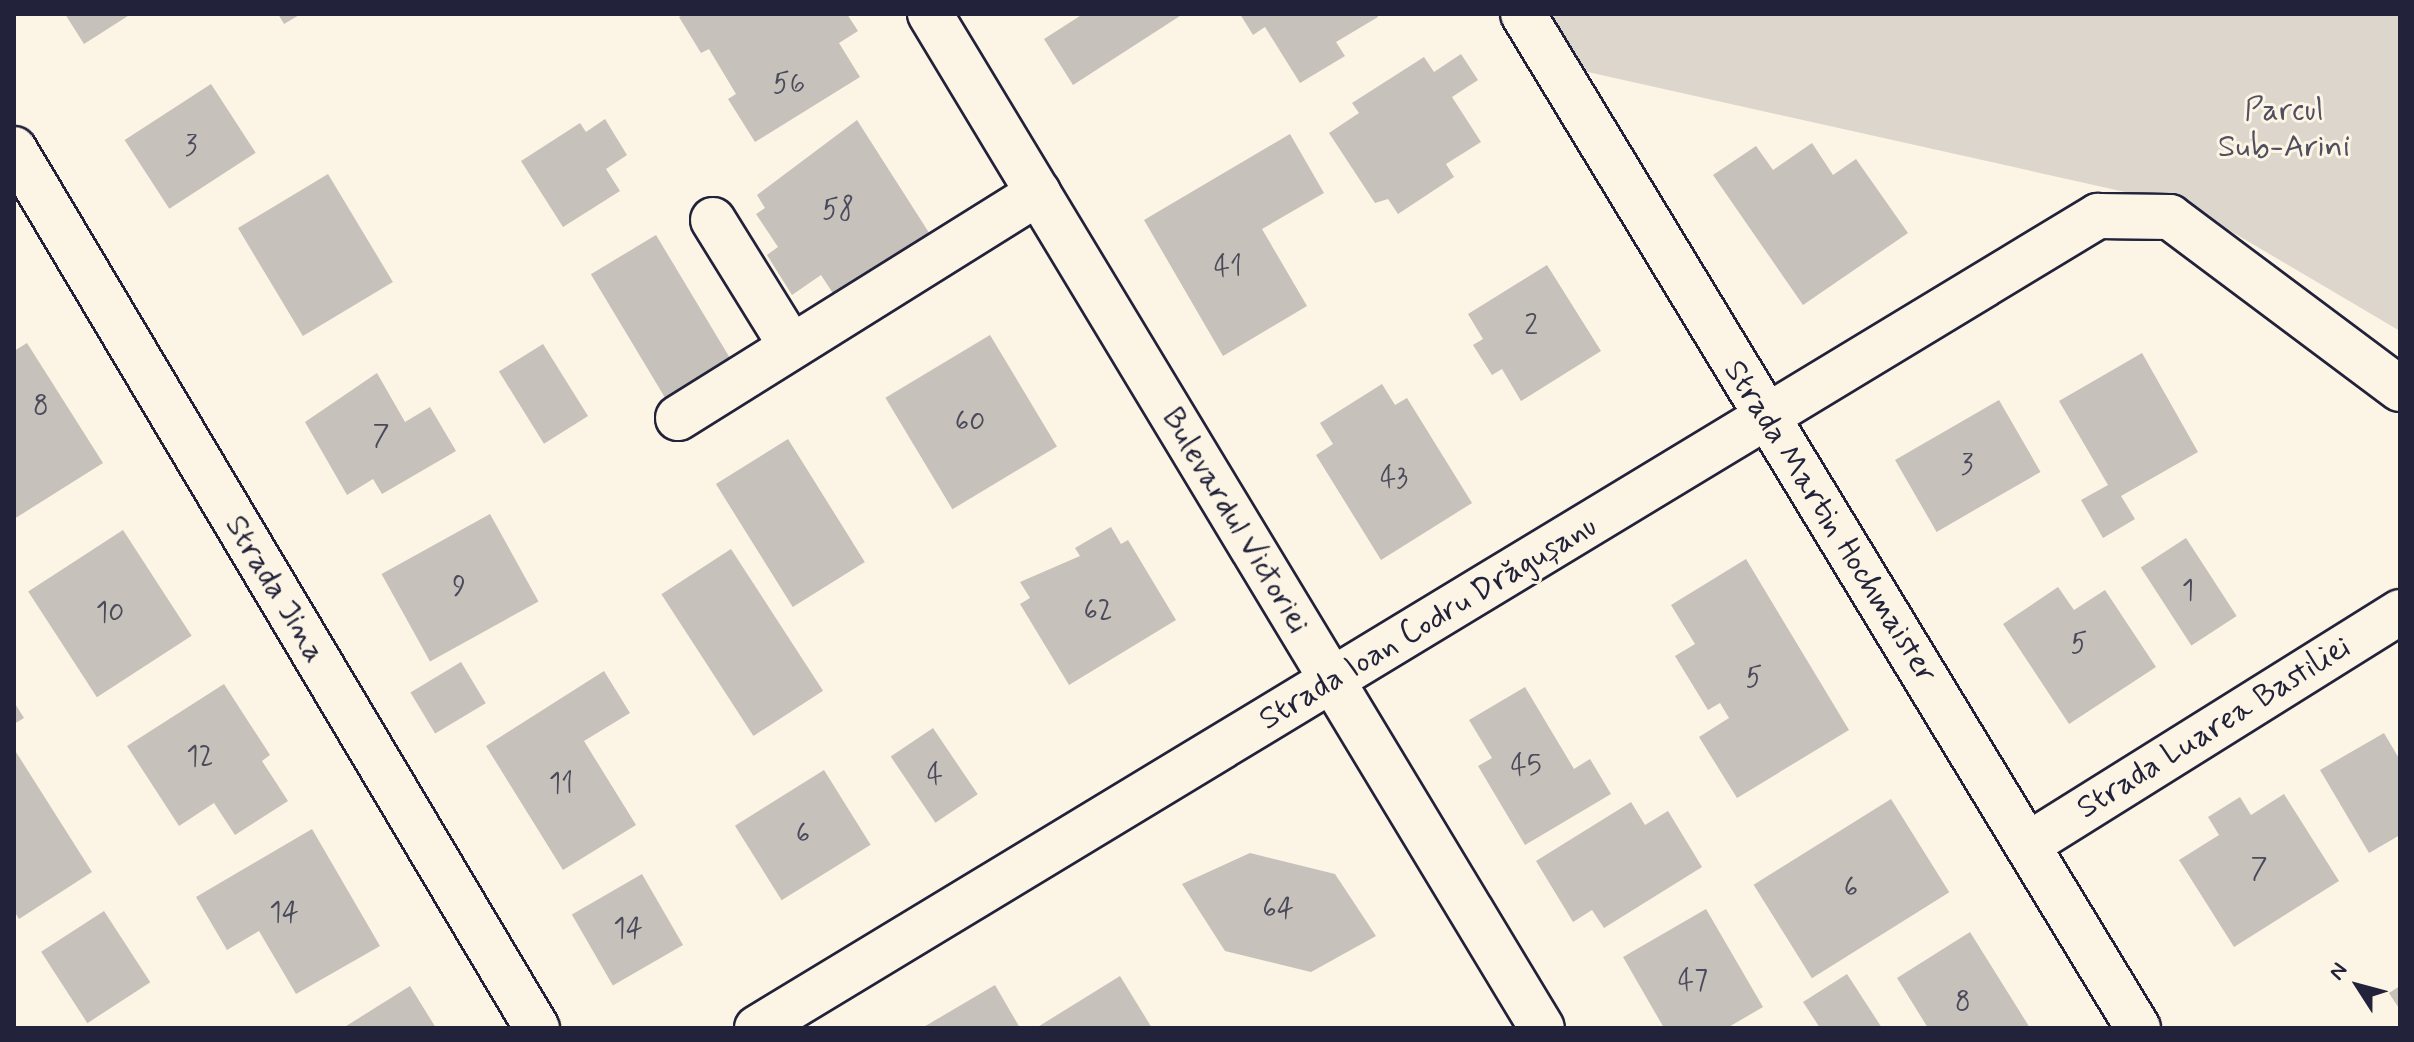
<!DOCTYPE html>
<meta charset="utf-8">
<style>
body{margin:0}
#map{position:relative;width:2414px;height:1042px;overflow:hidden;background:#fcf5e5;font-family:Mynerve,sans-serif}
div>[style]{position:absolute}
.green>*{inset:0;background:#dcd6cc}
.building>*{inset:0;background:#c6c1bb;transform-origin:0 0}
.roads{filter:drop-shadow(2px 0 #22223b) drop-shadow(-2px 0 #22223b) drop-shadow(0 2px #22223b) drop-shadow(0 -2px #22223b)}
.minor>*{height:44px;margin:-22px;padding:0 22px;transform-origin:22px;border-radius:22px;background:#fcf5e5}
.major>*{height:44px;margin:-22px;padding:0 22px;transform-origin:22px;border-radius:22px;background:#fcf5e5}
span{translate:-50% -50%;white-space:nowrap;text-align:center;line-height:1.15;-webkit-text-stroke:6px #fcf5e5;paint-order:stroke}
.number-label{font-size:28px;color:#4b4a5b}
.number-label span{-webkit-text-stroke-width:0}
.park-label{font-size:32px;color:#504f5f}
.street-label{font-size:32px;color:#22223b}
.frame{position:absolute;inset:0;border:16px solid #22223b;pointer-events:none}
.north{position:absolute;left:2318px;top:946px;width:80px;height:80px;-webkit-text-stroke:6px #fcf5e5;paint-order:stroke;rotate:306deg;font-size:22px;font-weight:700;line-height:32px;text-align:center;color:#22223b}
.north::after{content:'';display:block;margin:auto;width:28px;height:36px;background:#22223b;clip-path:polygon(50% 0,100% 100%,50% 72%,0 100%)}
</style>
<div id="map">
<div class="green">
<div style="clip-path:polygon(1523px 14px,2400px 14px,2400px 331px,2188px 206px,1552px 64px)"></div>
</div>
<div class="building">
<div style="clip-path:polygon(65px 14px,131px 14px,84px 44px)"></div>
<div style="clip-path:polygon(278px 14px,301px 14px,284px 24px)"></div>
<div style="clip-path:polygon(684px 14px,847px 14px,858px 31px,839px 43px,860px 77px,755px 142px,728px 99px,736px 94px,709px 49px,701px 53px,679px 17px)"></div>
<div style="clip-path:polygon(1083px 14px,1183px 14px,1073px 85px,1044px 39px)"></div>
<div style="clip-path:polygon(1240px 14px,1377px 14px,1378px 17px,1336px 42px,1345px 56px,1300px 83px,1265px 27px,1253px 35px)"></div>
<div style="clip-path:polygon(1461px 54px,1478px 80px,1452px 97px,1481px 142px,1446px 164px,1454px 177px,1398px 214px,1388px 199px,1375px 203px,1329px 133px,1359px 113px,1352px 103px,1424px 57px,1434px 72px)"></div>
<div style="left:211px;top:84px;width:82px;height:103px;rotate:57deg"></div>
<div style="clip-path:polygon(605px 119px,627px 155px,606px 169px,620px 191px,563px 227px,521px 161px,580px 123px,586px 132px)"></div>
<div style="clip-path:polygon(857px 120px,933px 239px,838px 301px,821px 275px,792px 295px,767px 255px,778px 247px,756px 214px,765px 208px,757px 195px)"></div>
<div style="clip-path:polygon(1290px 134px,1324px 193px,1262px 229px,1307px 306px,1223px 356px,1144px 220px)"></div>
<div style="clip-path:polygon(1812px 143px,1833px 175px,1856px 159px,1908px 233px,1803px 305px,1713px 175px,1756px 146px,1773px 170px)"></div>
<div style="left:328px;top:174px;width:126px;height:105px;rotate:59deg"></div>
<div style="left:656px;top:235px;width:154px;height:76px;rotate:59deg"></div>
<div style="clip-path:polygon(1547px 265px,1601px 351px,1521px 401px,1502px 369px,1492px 375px,1473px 345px,1483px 339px,1468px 314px)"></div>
<div style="left:990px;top:335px;width:130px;height:122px;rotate:59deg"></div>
<div style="clip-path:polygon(27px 343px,103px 463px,14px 519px,14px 351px)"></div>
<div style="left:543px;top:344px;width:85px;height:52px;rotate:58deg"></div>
<div style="clip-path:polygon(2142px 353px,2198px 452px,2121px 496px,2135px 519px,2103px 538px,2081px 500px,2108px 485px,2059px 401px)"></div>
<div style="clip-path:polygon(377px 373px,405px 422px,430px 407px,456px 451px,382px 494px,373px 479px,347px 495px,305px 422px)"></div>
<div style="clip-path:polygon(1382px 384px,1395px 405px,1407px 398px,1472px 503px,1381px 560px,1316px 455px,1333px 444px,1320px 423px)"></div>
<div style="left:1999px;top:400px;width:83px;height:120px;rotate:60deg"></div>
<div style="left:788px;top:439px;width:145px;height:85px;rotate:58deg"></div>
<div style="left:490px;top:514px;width:100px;height:124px;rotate:61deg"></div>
<div style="clip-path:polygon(1111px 527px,1121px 544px,1128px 540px,1176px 620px,1069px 685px,1020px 604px,1030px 598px,1020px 582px,1080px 556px,1075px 548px)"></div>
<div style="left:123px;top:530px;width:126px;height:113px;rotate:57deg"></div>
<div style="left:2186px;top:538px;width:93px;height:54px;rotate:57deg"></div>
<div style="left:731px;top:549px;width:169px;height:83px;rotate:57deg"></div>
<div style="clip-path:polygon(1746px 559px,1849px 730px,1737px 798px,1699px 737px,1729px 718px,1720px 703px,1708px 710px,1675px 656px,1695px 644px,1671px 605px)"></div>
<div style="clip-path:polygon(2058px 587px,2074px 610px,2105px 590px,2156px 667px,2069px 724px,2003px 624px)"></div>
<div style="left:461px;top:662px;width:48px;height:59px;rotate:59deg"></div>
<div style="clip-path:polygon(604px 671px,630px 713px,584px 741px,636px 825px,563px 870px,486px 746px)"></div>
<div style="clip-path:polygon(224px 684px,270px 755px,262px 761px,288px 801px,235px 835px,214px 803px,179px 826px,127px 746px)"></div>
<div style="clip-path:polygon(1525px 687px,1574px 769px,1590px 759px,1611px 794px,1525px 845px,1478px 766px,1492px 758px,1469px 720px)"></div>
<div style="clip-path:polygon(14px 702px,24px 718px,14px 724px)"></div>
<div style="left:933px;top:728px;width:80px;height:51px;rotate:56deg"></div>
<div style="clip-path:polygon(2384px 733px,2400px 760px,2400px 835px,2369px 853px,2320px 770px)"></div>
<div style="clip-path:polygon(16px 752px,92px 872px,19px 919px,14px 911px)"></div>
<div style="left:824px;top:770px;width:88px;height:105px;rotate:58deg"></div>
<div style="clip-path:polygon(2284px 794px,2339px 881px,2234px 947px,2179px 860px,2219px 835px,2208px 817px,2240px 797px,2251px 815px)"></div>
<div style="left:1891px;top:799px;width:110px;height:162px;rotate:58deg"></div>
<div style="clip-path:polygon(1631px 802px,1645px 825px,1668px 811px,1702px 867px,1604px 928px,1592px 910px,1573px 922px,1536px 861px)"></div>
<div style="clip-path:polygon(312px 829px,380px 946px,296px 994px,259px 931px,227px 950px,196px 897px)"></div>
<div style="clip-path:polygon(1250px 853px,1335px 874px,1376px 936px,1311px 972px,1225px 951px,1182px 884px)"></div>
<div style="left:642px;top:874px;width:82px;height:81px;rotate:60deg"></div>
<div style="clip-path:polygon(1706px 909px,1763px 1007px,1727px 1028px,1664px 1028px,1623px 957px)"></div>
<div style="left:104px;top:911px;width:85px;height:75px;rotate:57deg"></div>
<div style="clip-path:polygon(1970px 932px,2030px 1028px,1928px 1028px,1897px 978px)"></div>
<div style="clip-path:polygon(1847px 974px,1882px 1028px,1820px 1028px,1803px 1002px)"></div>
<div style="clip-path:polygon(1120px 976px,1152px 1028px,1036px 1028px)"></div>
<div style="clip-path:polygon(995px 985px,1020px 1028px,922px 1028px)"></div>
<div style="clip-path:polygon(410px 986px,436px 1028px,343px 1028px)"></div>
<div style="clip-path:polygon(2400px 986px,2400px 1010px,2389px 993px)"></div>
</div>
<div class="roads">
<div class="minor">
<div style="left:1523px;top:14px;width:1186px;rotate:58.76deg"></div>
<div style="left:14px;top:149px;width:1023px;rotate:59.25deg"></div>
<div style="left:713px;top:220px;width:148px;rotate:58.2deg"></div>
<div style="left:678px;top:418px;width:425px;rotate:-32deg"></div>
<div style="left:2029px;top:844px;width:438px;rotate:-32deg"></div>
<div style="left:757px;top:1028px;width:1568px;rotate:-31.2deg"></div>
<div style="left:2098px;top:216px;width:72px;rotate:0.8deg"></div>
<div style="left:2170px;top:217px;width:287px;rotate:36.8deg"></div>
</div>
<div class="major">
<div style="left:930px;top:14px;width:1184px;rotate:58.89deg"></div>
</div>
</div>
<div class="number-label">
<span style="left:789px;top:85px">56</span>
<span style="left:191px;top:147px">3</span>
<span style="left:838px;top:211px">58</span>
<span style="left:1228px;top:268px">41</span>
<span style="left:1531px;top:327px">2</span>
<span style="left:41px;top:407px">8</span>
<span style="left:970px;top:423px">60</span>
<span style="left:381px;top:437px">7</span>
<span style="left:1967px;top:466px">3</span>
<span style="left:1394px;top:479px">43</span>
<span style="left:459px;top:588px">9</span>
<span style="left:2188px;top:592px">1</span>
<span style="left:1098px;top:612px">62</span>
<span style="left:110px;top:614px">10</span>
<span style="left:2079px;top:645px">5</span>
<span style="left:1754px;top:679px">5</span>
<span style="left:200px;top:758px">12</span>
<span style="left:1526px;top:767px">45</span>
<span style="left:935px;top:776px">4</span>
<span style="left:561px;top:785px">11</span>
<span style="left:803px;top:835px">6</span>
<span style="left:2259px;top:870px">7</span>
<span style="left:1851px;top:889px">6</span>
<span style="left:1278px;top:910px">64</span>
<span style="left:284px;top:914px">14</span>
<span style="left:628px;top:930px">14</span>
<span style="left:1693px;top:982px">47</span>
<span style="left:1963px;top:1003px">8</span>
</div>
<div class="park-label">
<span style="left:2284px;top:129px">Parcul<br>Sub-Arini</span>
</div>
<div class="street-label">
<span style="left:1235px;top:521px;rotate:59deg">Bulevardul Victoriei</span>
<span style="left:1830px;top:522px;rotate:58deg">Strada Martin Hochmaister</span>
<span style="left:275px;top:589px;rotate:59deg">Strada Jina</span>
<span style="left:1428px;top:623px;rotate:-31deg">Strada Ioan Codru Drăgușanu</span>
<span style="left:2214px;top:728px;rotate:-32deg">Strada Luarea Bastiliei</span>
</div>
<div class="frame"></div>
<div class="north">N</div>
</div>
